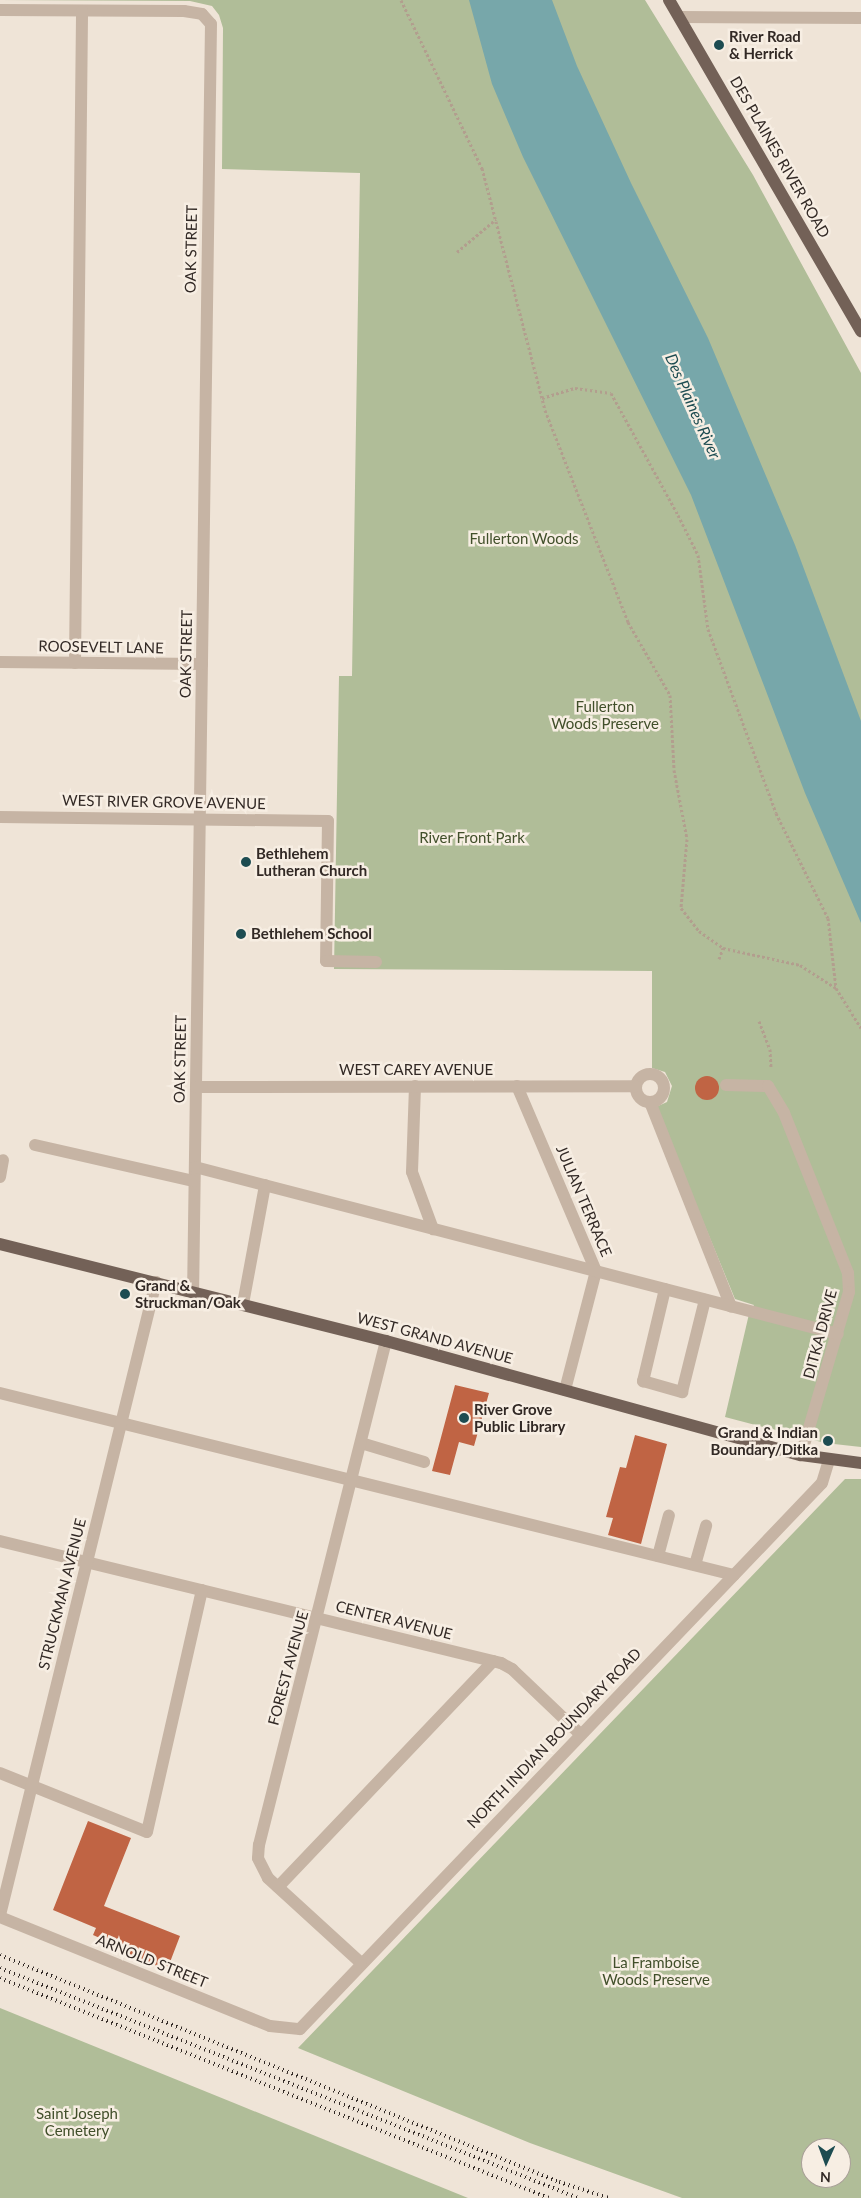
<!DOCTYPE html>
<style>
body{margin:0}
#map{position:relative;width:861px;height:2198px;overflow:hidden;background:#efe4d7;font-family:Lato,sans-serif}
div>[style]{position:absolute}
.green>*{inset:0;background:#b0bd98}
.water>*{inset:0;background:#77a7aa}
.building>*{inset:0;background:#c06444}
.round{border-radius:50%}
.path>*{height:3px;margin-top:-1.5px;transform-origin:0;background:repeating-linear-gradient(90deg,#b29e8e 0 2.5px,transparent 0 5px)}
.minor>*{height:12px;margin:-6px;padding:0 6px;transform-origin:6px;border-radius:6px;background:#c6b4a4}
.minor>.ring{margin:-6px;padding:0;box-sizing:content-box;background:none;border:12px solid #c6b4a4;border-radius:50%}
.major>*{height:12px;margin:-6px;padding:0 6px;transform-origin:6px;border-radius:6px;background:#736157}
.rail>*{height:4px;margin-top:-2px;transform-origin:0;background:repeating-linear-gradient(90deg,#322925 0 1px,transparent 0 5px)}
.dots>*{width:14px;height:14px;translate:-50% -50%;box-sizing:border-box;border:2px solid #f7eee3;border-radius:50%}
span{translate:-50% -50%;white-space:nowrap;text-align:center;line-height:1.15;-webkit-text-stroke:5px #f7eee3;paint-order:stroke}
.poi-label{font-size:15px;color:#322925;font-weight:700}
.left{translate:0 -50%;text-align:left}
.right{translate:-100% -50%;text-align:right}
.street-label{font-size:15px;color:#322925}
.park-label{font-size:15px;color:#414f2a}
.water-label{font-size:16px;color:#1d4c51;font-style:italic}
.north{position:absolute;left:801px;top:2138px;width:50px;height:50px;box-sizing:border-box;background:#f7eee3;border:1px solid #a89f97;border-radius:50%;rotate:182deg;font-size:14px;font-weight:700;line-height:20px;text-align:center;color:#322925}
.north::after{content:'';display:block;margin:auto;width:18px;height:22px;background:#1d4c51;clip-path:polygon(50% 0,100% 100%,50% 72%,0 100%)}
</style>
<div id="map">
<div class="green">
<div style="clip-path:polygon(0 0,645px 0,753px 175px,861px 373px,861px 1447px,825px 1443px,725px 1417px,749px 1314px,754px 1305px,735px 1299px,656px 1107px,667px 1102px,672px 1086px,665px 1072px,652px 1068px,652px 971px,334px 969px,339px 676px,352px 676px,360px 173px,222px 169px,223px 28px,219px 15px,212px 6px,190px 1px)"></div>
<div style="clip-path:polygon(evenodd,845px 1479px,861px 1479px,861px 2198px,682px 2198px,530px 2143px,298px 2048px,845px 1479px,811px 2148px,841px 2148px,841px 2178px,811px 2178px,811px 2148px)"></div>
<div style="clip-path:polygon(0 2008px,239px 2105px,468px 2198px,0 2198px)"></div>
</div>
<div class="water">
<div style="clip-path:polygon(469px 0,552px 0,577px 66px,631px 183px,708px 338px,795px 545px,861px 721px,861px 923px,805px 793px,691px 495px,523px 157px,492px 84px)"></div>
</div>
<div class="building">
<div class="round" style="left:695px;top:1076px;width:24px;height:24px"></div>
<div style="clip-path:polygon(455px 1385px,489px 1393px,474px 1446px,459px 1442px,450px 1475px,432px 1471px)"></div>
<div style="clip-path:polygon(635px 1435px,667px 1444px,641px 1544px,608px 1535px,613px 1518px,606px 1517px,620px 1467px,626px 1468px)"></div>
<div style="clip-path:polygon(88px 1821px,131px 1838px,104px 1906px,180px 1936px,167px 1970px,100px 1943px,102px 1939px,93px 1935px,96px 1928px,53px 1910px)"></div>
</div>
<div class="path">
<div style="left:401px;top:0;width:187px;rotate:64.3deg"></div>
<div style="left:482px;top:168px;width:250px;rotate:75.4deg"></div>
<div style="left:545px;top:410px;width:228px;rotate:68.6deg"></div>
<div style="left:628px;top:622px;width:84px;rotate:60.1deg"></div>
<div style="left:670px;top:695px;width:75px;rotate:86.9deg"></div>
<div style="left:674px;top:770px;width:70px;rotate:79.3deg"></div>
<div style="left:687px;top:839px;width:69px;rotate:95deg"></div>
<div style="left:681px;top:908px;width:29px;rotate:52deg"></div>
<div style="left:699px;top:931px;width:29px;rotate:35deg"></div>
<div style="left:723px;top:948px;width:79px;rotate:12.4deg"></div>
<div style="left:800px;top:965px;width:43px;rotate:32.6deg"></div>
<div style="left:836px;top:988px;width:47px;rotate:58deg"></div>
<div style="left:457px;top:252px;width:51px;rotate:-40.2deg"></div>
<div style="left:542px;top:398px;width:34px;rotate:-17deg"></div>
<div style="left:575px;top:388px;width:36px;rotate:8deg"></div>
<div style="left:611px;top:393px;width:139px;rotate:61.2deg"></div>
<div style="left:678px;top:515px;width:45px;rotate:63.4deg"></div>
<div style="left:698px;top:555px;width:75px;rotate:82.3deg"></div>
<div style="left:708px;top:629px;width:196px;rotate:69.7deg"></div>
<div style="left:776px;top:813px;width:117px;rotate:63.7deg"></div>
<div style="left:828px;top:918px;width:70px;rotate:83.5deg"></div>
<div style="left:719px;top:959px;width:12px;rotate:-70deg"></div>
<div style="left:759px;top:1021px;width:30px;rotate:69deg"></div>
<div style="left:770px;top:1049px;width:19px;rotate:87deg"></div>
</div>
<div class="minor">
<div style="left:0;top:10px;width:184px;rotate:0.3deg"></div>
<div style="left:184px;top:11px;width:18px;rotate:9deg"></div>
<div style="left:202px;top:14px;width:13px;rotate:48deg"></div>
<div style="left:211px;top:24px;width:1267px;rotate:90.81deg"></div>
<div style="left:680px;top:17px;width:181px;rotate:0.3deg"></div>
<div style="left:0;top:662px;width:202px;rotate:0.6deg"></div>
<div style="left:75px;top:663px;width:652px;rotate:-89.38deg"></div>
<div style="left:0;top:817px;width:328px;rotate:0.7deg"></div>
<div style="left:328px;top:821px;width:140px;rotate:90.8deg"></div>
<div style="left:326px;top:961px;width:50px;rotate:1.1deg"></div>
<div class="ring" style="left:636px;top:1074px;width:16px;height:16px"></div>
<div style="left:726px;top:1085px;width:42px;rotate:1.4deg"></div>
<div style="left:768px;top:1086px;width:31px;rotate:59deg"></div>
<div style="left:784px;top:1113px;width:172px;rotate:68.2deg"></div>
<div style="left:848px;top:1273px;width:19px;rotate:87deg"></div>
<div style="left:849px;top:1292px;width:170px;rotate:106.4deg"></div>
<div style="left:415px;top:1086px;width:86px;rotate:92deg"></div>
<div style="left:412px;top:1172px;width:61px;rotate:69.8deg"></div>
<div style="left:517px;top:1086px;width:201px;rotate:66.9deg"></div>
<div style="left:596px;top:1271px;width:123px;rotate:104.6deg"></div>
<div style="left:196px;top:1087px;width:440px;rotate:-0.1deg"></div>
<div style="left:650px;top:1102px;width:220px;rotate:68.4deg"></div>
<div style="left:35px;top:1145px;width:163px;rotate:12.8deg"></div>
<div style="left:195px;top:1167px;width:664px;rotate:14.56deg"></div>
<div style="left:0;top:1177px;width:17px;rotate:-80deg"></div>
<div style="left:665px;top:1289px;width:95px;rotate:103.4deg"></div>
<div style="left:643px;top:1381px;width:41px;rotate:15.8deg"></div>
<div style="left:682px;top:1392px;width:95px;rotate:-76deg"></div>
<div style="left:243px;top:1304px;width:121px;rotate:-79.5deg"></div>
<div style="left:0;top:1393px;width:756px;rotate:13.93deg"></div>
<div style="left:361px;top:1443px;width:66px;rotate:16.8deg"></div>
<div style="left:0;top:1541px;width:516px;rotate:13.69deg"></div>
<div style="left:501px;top:1663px;width:13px;rotate:29deg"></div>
<div style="left:512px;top:1669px;width:94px;rotate:43.7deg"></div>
<div style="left:658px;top:1556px;width:42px;rotate:-75deg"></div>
<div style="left:695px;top:1565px;width:41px;rotate:-74.2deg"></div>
<div style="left:0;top:1773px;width:158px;rotate:21.9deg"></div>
<div style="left:147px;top:1832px;width:248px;rotate:-77.2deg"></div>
<div style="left:278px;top:1887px;width:312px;rotate:-46.4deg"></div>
<div style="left:0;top:1915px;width:652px;rotate:-76.16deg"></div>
<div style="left:0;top:1917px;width:291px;rotate:22deg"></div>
<div style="left:270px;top:2026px;width:30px;rotate:6deg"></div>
<div style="left:300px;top:2029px;width:755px;rotate:-46.29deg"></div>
<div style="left:822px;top:1483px;width:24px;rotate:-73deg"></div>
<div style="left:361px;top:1963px;width:126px;rotate:-137.6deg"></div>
<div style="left:268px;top:1878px;width:22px;rotate:-117deg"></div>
<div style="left:258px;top:1858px;width:13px;rotate:-86deg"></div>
<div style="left:259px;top:1845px;width:520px;rotate:-75.86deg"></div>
</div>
<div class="major">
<div style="left:669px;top:0;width:383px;rotate:59.9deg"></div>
<div style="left:0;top:1244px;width:398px;rotate:14.1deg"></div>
<div style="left:386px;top:1341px;width:430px;rotate:15.4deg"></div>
<div style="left:801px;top:1455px;width:61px;rotate:7.6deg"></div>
</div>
<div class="rail">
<div style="left:0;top:1955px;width:603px;rotate:22.1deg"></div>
<div style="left:559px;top:2182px;width:52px;rotate:17.7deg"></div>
<div style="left:0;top:1968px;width:622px;rotate:21.7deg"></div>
<div style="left:0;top:1978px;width:591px;rotate:21.84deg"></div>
</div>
<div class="dots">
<div style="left:719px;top:45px;background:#1d4c51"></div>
<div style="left:246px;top:862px;background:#1d4c51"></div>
<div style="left:241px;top:934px;background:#1d4c51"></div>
<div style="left:125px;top:1294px;background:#1d4c51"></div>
<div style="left:464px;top:1418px;background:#1d4c51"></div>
<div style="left:828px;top:1441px;background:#1d4c51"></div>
</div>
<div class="poi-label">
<span class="left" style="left:729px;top:45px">River Road<br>&amp; Herrick</span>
<span class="left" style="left:256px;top:862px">Bethlehem<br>Lutheran Church</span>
<span class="left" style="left:251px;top:934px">Bethlehem School</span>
<span class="left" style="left:135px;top:1294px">Grand &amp;<br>Struckman/Oak</span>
<span class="left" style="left:474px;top:1418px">River Grove<br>Public Library</span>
<span class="right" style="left:818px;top:1441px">Grand &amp; Indian<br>Boundary/Ditka</span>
</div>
<div class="street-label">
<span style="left:780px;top:157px;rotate:60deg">DES PLAINES RIVER ROAD</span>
<span style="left:191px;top:249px;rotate:-89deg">OAK STREET</span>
<span style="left:101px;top:647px;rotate:1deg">ROOSEVELT LANE</span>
<span style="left:186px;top:654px;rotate:-89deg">OAK STREET</span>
<span style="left:164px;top:802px;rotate:1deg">WEST RIVER GROVE AVENUE</span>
<span style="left:180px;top:1059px;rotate:-89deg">OAK STREET</span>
<span style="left:416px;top:1070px">WEST CAREY AVENUE</span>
<span style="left:584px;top:1201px;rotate:67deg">JULIAN TERRACE</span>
<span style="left:820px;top:1334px;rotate:-75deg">DITKA DRIVE</span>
<span style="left:435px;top:1338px;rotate:15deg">WEST GRAND AVENUE</span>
<span style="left:62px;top:1594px;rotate:-76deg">STRUCKMAN AVENUE</span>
<span style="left:394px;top:1620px;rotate:14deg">CENTER AVENUE</span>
<span style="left:288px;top:1668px;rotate:-75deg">FOREST AVENUE</span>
<span style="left:554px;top:1738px;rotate:-46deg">NORTH INDIAN BOUNDARY ROAD</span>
<span style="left:152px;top:1961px;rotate:22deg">ARNOLD STREET</span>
</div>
<div class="park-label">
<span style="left:524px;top:539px">Fullerton Woods</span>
<span style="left:605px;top:715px">Fullerton<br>Woods Preserve</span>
<span style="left:472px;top:838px">River Front Park</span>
<span style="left:656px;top:1971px">La Framboise<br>Woods Preserve</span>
<span style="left:77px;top:2122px">Saint Joseph<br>Cemetery</span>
</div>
<div class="water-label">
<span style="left:693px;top:406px;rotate:66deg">Des Plaines River</span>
</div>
<div class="north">N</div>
</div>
